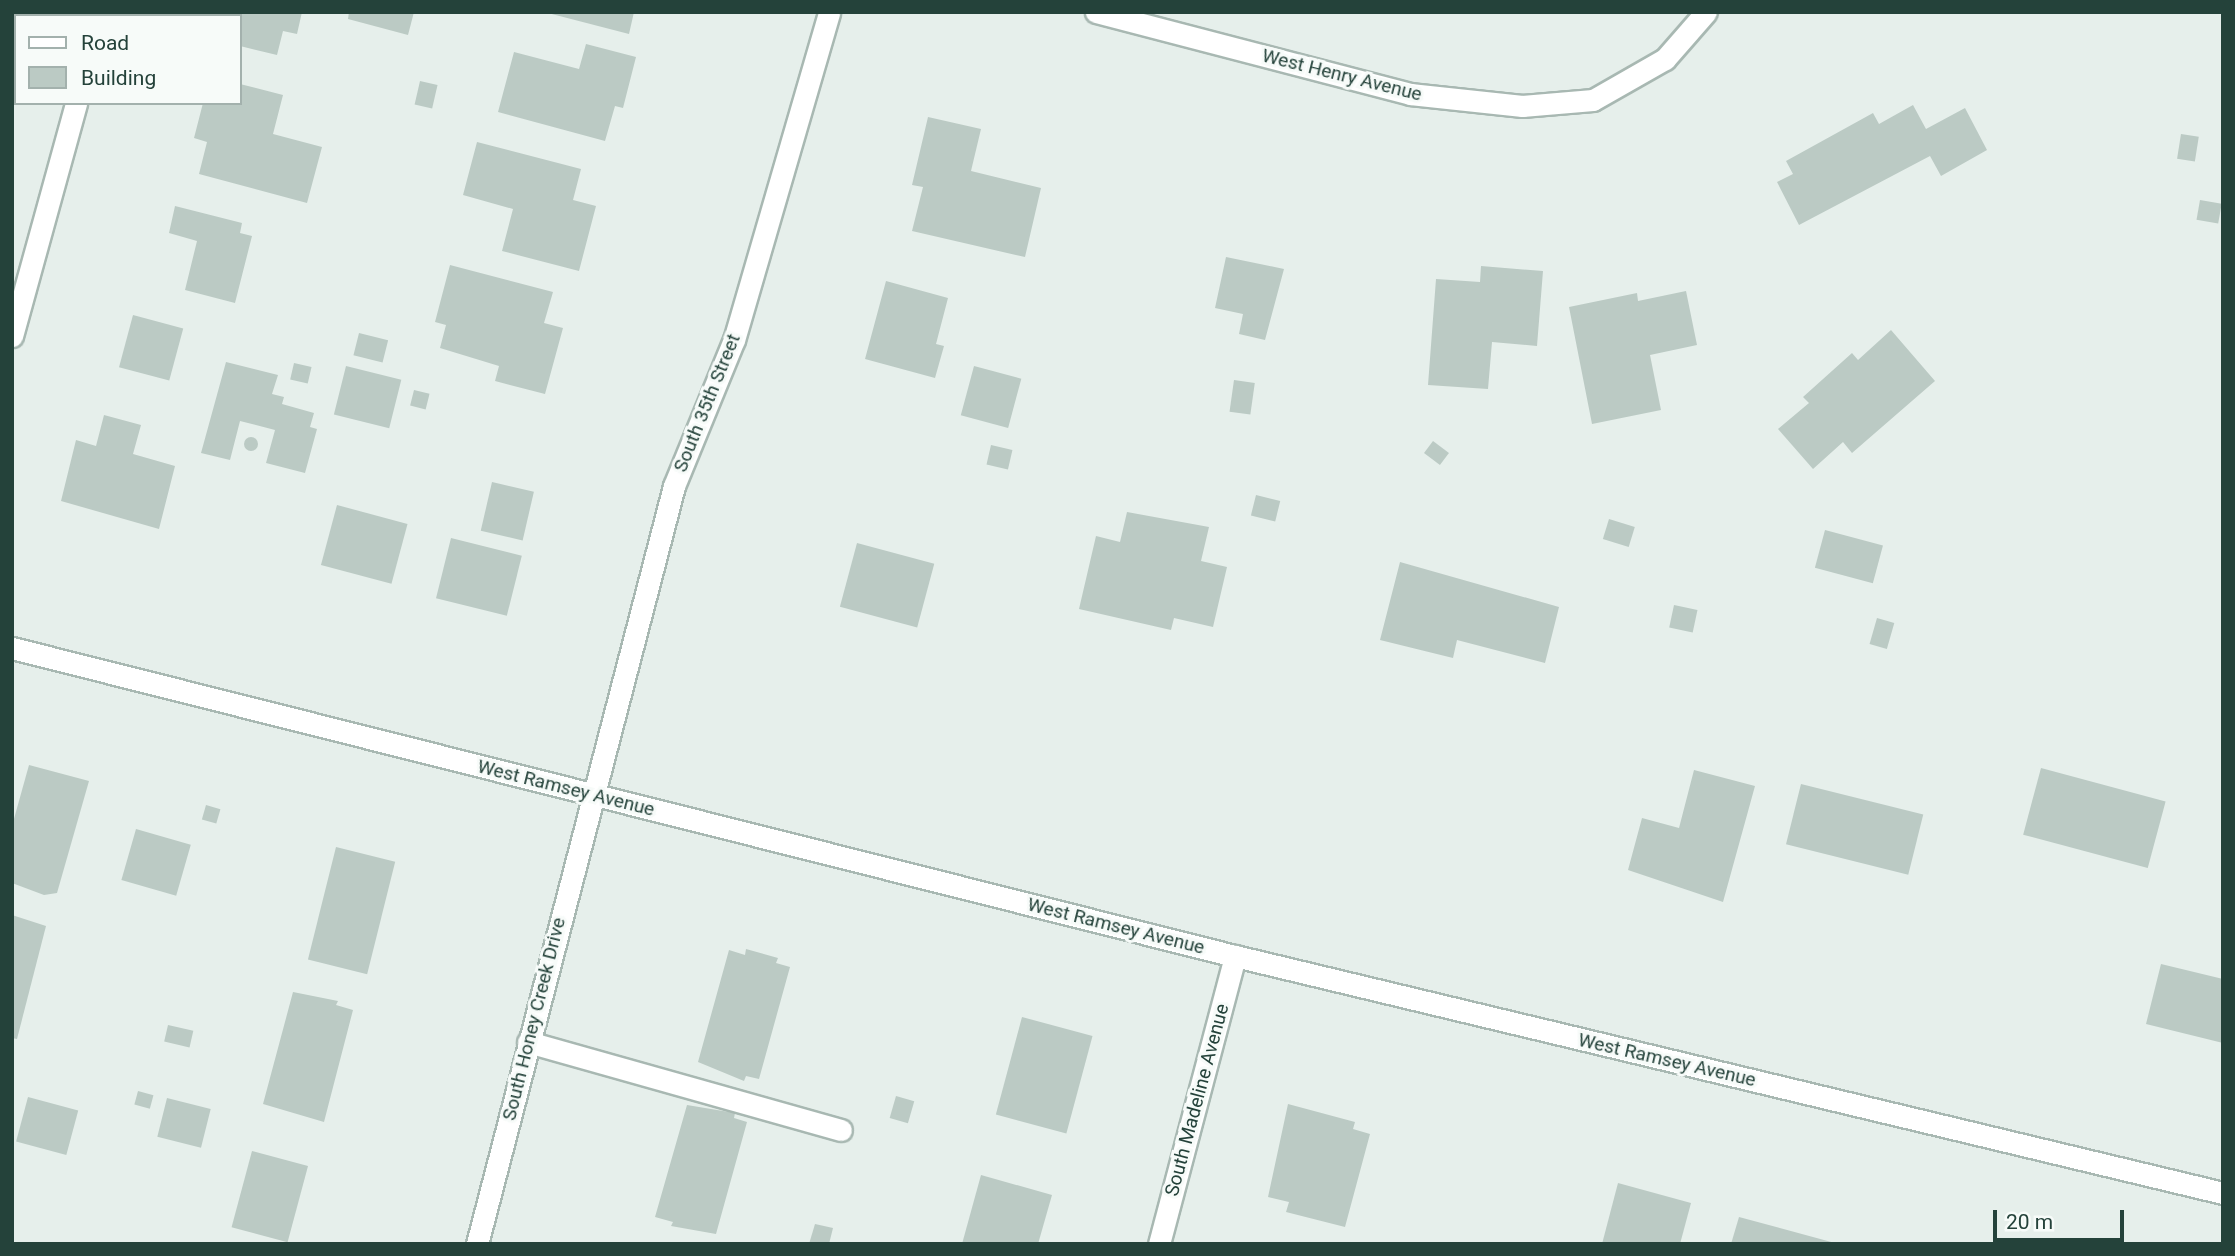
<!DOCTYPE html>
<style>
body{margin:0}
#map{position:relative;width:2235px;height:1256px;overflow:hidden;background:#e6efeb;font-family:Roboto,sans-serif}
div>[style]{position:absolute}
.building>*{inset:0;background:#bbcac4;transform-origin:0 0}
.round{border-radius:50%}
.roads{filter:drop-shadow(2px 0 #a8b8b2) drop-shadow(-2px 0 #a8b8b2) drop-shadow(0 2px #a8b8b2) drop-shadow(0 -2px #a8b8b2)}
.minor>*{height:21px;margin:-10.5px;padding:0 10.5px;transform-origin:10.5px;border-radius:10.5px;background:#fff}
span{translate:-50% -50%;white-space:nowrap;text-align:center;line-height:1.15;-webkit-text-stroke:6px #f7fbf9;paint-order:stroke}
.street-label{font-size:19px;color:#24423a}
.frame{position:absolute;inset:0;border:14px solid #24423a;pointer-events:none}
.legend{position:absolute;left:14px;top:14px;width:228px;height:91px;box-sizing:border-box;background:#f7fbf9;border:2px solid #a3b1ad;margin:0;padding:9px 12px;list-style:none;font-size:21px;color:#24423a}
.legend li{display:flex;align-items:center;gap:14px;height:35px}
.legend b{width:35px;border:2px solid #a3b1ad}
.scale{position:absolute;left:1993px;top:1210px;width:131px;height:32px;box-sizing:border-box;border:4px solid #24423a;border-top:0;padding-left:9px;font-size:21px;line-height:24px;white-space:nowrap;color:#24423a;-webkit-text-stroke:5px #f7fbf9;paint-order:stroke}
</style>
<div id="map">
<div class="building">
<div style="clip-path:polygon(228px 12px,302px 12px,297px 34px,283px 31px,277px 55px,240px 46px,240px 16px)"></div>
<div style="clip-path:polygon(349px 12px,414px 12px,408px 35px,348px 19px)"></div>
<div style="clip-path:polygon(544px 12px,634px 12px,629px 34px)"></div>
<div style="clip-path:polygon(586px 44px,636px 57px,623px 108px,615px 106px,605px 141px,498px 112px,514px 52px,579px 69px)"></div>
<div style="left:420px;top:81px;width:18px;height:24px;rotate:13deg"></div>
<div style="clip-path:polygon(240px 84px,283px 95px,273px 134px,322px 147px,307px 203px,199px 174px,207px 142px,194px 138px,203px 103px,240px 103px)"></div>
<div style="clip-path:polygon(1913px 105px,1926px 129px,1965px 108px,1987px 150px,1941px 176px,1930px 156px,1799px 225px,1777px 182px,1793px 174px,1786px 161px,1873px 113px,1879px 124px)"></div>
<div style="clip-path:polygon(928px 117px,981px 129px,971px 171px,1041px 188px,1025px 257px,912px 231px,923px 187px,912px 185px)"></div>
<div style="left:2181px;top:134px;width:18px;height:25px;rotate:9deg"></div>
<div style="clip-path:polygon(477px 142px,581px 169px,573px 200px,596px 206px,579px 271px,502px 251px,513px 209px,463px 195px)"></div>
<div style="left:2200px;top:200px;width:22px;height:20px;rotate:10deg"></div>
<div style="clip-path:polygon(175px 206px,242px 223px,240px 233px,252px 236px,235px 303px,185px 290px,197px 241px,169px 233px)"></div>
<div style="clip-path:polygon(1226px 257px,1284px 269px,1265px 340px,1239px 334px,1243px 314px,1215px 308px)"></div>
<div style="clip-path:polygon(450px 265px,553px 292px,544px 323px,563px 328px,545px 394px,495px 381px,499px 366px,440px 348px,446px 325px,435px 322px)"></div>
<div style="clip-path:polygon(1481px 266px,1543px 271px,1537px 346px,1492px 342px,1488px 389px,1428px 385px,1436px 279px,1480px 282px)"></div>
<div style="clip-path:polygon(886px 281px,948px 298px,936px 344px,944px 346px,935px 378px,865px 359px)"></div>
<div style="clip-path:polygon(1686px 291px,1697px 345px,1650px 355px,1661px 410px,1592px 424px,1569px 307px,1637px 293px,1638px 301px)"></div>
<div style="left:133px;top:315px;width:52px;height:54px;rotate:15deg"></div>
<div style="clip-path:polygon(1891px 330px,1935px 381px,1852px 453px,1843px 442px,1813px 469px,1778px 429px,1809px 403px,1803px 397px,1852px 353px,1858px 360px)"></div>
<div style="left:359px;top:333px;width:30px;height:23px;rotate:14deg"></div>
<div style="clip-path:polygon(226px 362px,278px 375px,272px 394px,284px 397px,282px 404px,314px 413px,310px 427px,317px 429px,305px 473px,266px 463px,275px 430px,240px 421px,230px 460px,201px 453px)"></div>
<div style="left:294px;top:363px;width:18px;height:17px;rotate:13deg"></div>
<div style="left:346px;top:366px;width:57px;height:50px;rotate:14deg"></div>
<div style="left:974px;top:366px;width:49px;height:51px;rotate:15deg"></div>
<div style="left:1234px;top:380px;width:21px;height:32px;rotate:8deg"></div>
<div style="left:414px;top:390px;width:16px;height:16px;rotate:14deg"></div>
<div style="clip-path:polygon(104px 415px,141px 425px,133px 454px,175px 466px,159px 529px,61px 501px,76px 440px,96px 446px)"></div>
<div class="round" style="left:244px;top:437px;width:14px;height:14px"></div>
<div style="left:1433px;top:441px;width:20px;height:15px;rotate:37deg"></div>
<div style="left:991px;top:445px;width:22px;height:20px;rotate:13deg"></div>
<div style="left:492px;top:482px;width:43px;height:50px;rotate:13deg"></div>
<div style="left:1256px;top:495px;width:25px;height:21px;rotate:14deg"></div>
<div style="left:337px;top:505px;width:73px;height:62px;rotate:15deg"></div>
<div style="clip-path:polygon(1127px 512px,1209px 527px,1201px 561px,1227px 567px,1213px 627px,1174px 618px,1171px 630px,1079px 609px,1096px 536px,1120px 542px)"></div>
<div style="left:1609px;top:519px;width:27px;height:21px;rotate:17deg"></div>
<div style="left:1825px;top:530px;width:60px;height:39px;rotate:15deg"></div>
<div style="left:451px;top:538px;width:73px;height:62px;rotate:14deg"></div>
<div style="left:857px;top:543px;width:80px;height:66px;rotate:15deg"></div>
<div style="clip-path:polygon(1400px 562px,1559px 607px,1545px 663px,1457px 640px,1453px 658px,1380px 640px)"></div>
<div style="left:1674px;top:605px;width:24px;height:23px;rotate:12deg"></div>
<div style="left:1877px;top:618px;width:18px;height:27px;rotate:16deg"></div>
<div style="clip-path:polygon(29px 765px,89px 781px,57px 893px,44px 895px,12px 883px,12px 826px)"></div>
<div style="left:2041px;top:768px;width:129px;height:69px;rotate:15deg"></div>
<div style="clip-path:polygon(1694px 770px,1755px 786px,1723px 902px,1628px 870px,1642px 818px,1679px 828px)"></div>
<div style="left:1801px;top:784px;width:126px;height:62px;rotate:14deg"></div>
<div style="left:206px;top:805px;width:15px;height:15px;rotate:16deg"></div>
<div style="left:136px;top:829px;width:57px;height:53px;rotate:16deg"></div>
<div style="left:336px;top:847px;width:61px;height:116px;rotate:14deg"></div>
<div style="clip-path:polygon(12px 915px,46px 926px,17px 1039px,12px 1038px)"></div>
<div style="clip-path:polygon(746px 949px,778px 958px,776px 963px,790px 967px,759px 1079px,746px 1076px,744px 1081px,698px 1062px,729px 950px,745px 955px)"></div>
<div style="clip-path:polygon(2161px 964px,2223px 979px,2223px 1043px,2146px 1024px)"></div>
<div style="clip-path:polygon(293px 992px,338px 1001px,336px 1005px,353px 1010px,324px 1122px,263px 1104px)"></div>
<div style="left:1022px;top:1017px;width:73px;height:101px;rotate:15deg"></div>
<div style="left:168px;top:1025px;width:26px;height:17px;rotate:13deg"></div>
<div style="left:138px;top:1091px;width:16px;height:14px;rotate:15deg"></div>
<div style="left:896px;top:1096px;width:19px;height:23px;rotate:16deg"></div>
<div style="left:28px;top:1097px;width:52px;height:46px;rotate:15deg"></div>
<div style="left:167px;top:1098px;width:45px;height:40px;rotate:14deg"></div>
<div style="clip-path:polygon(1288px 1104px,1355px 1122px,1353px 1129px,1370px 1134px,1345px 1227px,1286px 1212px,1289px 1202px,1268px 1197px)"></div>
<div style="clip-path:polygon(687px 1105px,735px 1113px,734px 1118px,747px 1122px,716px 1234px,671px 1226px,673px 1222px,655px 1217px)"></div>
<div style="left:252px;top:1151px;width:58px;height:79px;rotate:15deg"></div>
<div style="clip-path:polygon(981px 1175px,1052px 1195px,1038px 1244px,962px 1244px)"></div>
<div style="clip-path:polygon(1618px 1183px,1691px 1203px,1680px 1244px,1602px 1244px)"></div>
<div style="clip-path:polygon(1739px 1217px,1835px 1243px,1835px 1244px,1731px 1244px)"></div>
<div style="clip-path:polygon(815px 1224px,833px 1228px,829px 1244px,809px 1244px)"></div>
</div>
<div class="roads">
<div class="minor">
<div style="left:1096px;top:12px;width:325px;rotate:14.6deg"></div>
<div style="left:1410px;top:94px;width:113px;rotate:6.1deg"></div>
<div style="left:1522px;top:106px;width:71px;rotate:-4.8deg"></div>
<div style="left:1593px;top:100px;width:83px;rotate:-29.7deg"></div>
<div style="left:1665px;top:59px;width:62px;rotate:-48.9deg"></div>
<div style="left:100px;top:16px;width:4px;rotate:-76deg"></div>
<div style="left:12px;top:336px;width:242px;rotate:-74.6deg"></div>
<div style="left:12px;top:648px;width:1261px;rotate:14.14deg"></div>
<div style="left:1235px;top:956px;width:1016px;rotate:13.49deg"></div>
<div style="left:528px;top:1042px;width:325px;rotate:15.7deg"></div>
<div style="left:477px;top:1244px;width:783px;rotate:-75.43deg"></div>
<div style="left:674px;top:486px;width:158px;rotate:-67.7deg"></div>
<div style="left:734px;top:340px;width:341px;rotate:-73.8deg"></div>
<div style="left:1159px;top:1244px;width:298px;rotate:-75.2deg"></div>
</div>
</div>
<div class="street-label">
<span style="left:1342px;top:75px;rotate:14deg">West Henry Avenue</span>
<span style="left:707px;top:403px;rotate:-68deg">South 35th Street</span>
<span style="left:566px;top:788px;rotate:14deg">West Ramsey Avenue</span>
<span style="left:1116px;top:926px;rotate:14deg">West Ramsey Avenue</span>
<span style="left:534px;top:1019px;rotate:-76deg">South Honey Creek Drive</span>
<span style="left:1667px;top:1060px;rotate:13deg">West Ramsey Avenue</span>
<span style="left:1197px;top:1100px;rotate:-75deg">South Madeline Avenue</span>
</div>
<div class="frame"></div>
<ul class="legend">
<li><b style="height:9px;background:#fff"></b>Road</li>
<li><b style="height:19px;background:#bbcac4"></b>Building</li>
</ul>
<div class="scale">20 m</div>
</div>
